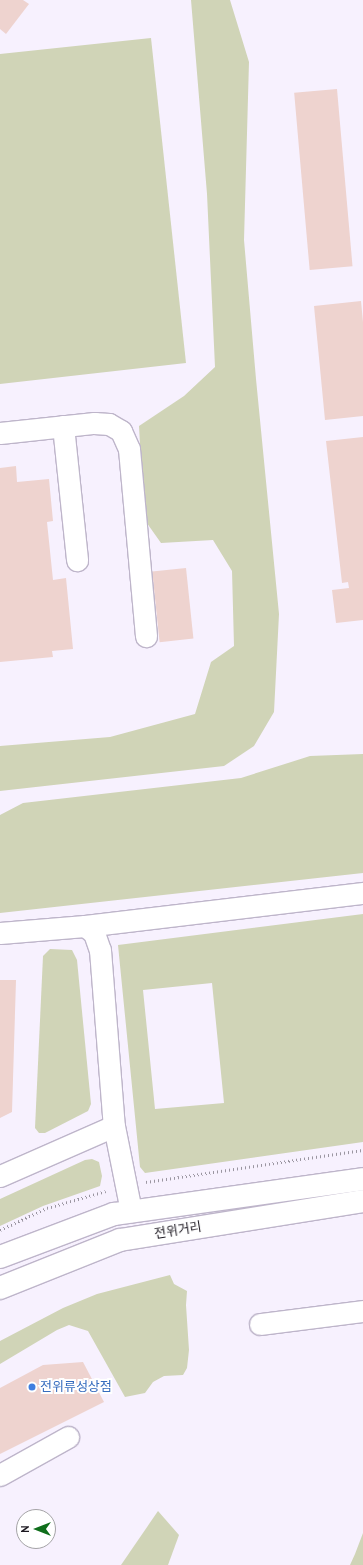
<!DOCTYPE html>
<meta charset="utf-8">
<style>
body{margin:0}
#map{position:relative;width:363px;height:1565px;overflow:hidden;background:#f7f1fe;font-family:"PT Sans","Noto Sans KR",sans-serif}
div>[style]{position:absolute}
.green>*{inset:0;background:#d0d4b7}
.building>*{inset:0;background:#eed3cf;transform-origin:0 0}
.path>*{height:2.5px;margin-top:-1.25px;transform-origin:0;background:repeating-linear-gradient(90deg,#9b96a1 0 1px,transparent 0 4px)}
.roads{filter:drop-shadow(1px 0 #beb5ca) drop-shadow(-1px 0 #beb5ca) drop-shadow(0 1px #beb5ca) drop-shadow(0 -1px #beb5ca)}
.minor>*{height:21px;margin:-10.5px;padding:0 10.5px;transform-origin:10.5px;border-radius:10.5px;background:#fff}
.major>*{height:22px;margin:-11px;padding:0 11px;transform-origin:11px;border-radius:11px;background:#fff}
.dots>*{width:11px;height:11px;translate:-50% -50%;box-sizing:border-box;border:2px solid #fff;border-radius:50%}
span{translate:-50% -50%;white-space:nowrap;text-align:center;line-height:1.15;-webkit-text-stroke:4px #fff;paint-order:stroke}
.street-label{font-size:13px;color:#1c1820}
.shop-label{font-size:13px;color:#366cbe}
.left{translate:0 -50%;text-align:left}
.north{position:absolute;left:16px;top:1509px;width:40px;height:40px;box-sizing:border-box;background:#fff;border:1px solid #a4a3a6;border-radius:50%;rotate:270deg;font-size:11px;font-weight:700;line-height:16px;text-align:center;color:#1c1820}
.north::after{content:'';display:block;margin:auto;width:14px;height:18px;background:#0f6e1b;clip-path:polygon(50% 0,100% 100%,50% 72%,0 100%)}
</style>
<div id="map">
<div class="green">
<div style="clip-path:polygon(191px 0,230px 0,249px 62px,244px 240px,256px 379px,279px 614px,274px 712px,254px 746px,224px 766px,0 791px,0 746px,110px 737px,195px 714px,211px 662px,234px 646px,232px 571px,213px 540px,161px 543px,144px 519px,139px 426px,184px 396px,215px 367px,207px 194px)"></div>
<div style="clip-path:polygon(151px 38px,186px 363px,0 384px,0 54px)"></div>
<div style="clip-path:polygon(363px 754px,363px 873px,0 913px,0 815px,23px 803px,241px 778px,310px 756px)"></div>
<div style="clip-path:polygon(evenodd,363px 914px,363px 1142px,145px 1173px,140px 1167px,118px 945px,363px 914px,212px 983px,224px 1103px,155px 1109px,143px 990px,212px 983px)"></div>
<div style="clip-path:polygon(50px 949px,72px 950px,77px 960px,91px 1104px,88px 1111px,45px 1133px,39px 1133px,35px 1128px,43px 956px)"></div>
<div style="clip-path:polygon(92px 1159px,99px 1162px,102px 1176px,100px 1186px,43px 1206px,0 1226px,0 1199px,85px 1160px)"></div>
<div style="clip-path:polygon(170px 1275px,174px 1284px,187px 1291px,186px 1305px,189px 1350px,187px 1368px,183px 1375px,164px 1376px,153px 1382px,145px 1393px,125px 1397px,88px 1331px,69px 1325px,57px 1330px,0 1364px,0 1341px,63px 1308px,97px 1294px)"></div>
<div style="clip-path:polygon(158px 1511px,179px 1535px,168px 1565px,121px 1565px)"></div>
<div style="clip-path:polygon(363px 1533px,363px 1565px,350px 1565px,355px 1554px)"></div>
</div>
<div class="building">
<div style="clip-path:polygon(0 0,23px 0,29px 4px,6px 34px,0 29px)"></div>
<div style="left:337px;top:89px;width:178px;height:43px;rotate:85deg"></div>
<div style="clip-path:polygon(361px 301px,363px 322px,363px 416px,325px 420px,314px 306px)"></div>
<div style="clip-path:polygon(363px 437px,363px 620px,336px 623px,332px 590px,349px 588px,348px 582px,342px 583px,326px 441px)"></div>
<div style="clip-path:polygon(16px 466px,17px 482px,49px 479px,53px 521px,47px 522px,53px 580px,66px 578px,73px 649px,52px 651px,53px 657px,0 662px,0 468px)"></div>
<div style="left:186px;top:568px;width:71px;height:34px;rotate:84deg"></div>
<div style="clip-path:polygon(0 980px,16px 980px,12px 1112px,0 1118px)"></div>
<div style="clip-path:polygon(83px 1362px,104px 1402px,0 1454px,0 1388px,43px 1365px)"></div>
</div>
<div class="path">
<div style="left:146px;top:1182px;width:219px;rotate:-8.4deg"></div>
<div style="left:0;top:1230px;width:52px;rotate:-25.1deg"></div>
<div style="left:47px;top:1208px;width:61px;rotate:-16.1deg"></div>
</div>
<div class="roads">
<div class="minor">
<div style="left:63px;top:426px;width:135px;rotate:84deg"></div>
<div style="left:0;top:433px;width:95px;rotate:-6.1deg"></div>
<div style="left:94px;top:423px;width:15px;rotate:4deg"></div>
<div style="left:109px;top:424px;width:14px;rotate:30deg"></div>
<div style="left:121px;top:431px;width:20px;rotate:66deg"></div>
<div style="left:129px;top:449px;width:188px;rotate:84.8deg"></div>
<div style="left:85px;top:926px;width:280px;rotate:-6.8deg"></div>
<div style="left:0;top:933px;width:85px;rotate:-4.7deg"></div>
<div style="left:85px;top:926px;width:11px;rotate:38deg"></div>
<div style="left:94px;top:933px;width:18px;rotate:71deg"></div>
<div style="left:100px;top:950px;width:177px;rotate:85.5deg"></div>
<div style="left:114px;top:1126px;width:87px;rotate:78.7deg"></div>
<div style="left:0;top:1176px;width:124px;rotate:-23.7deg"></div>
<div style="left:260px;top:1324px;width:104px;rotate:-7.2deg"></div>
<div style="left:0;top:1475px;width:78px;rotate:-29.2deg"></div>
</div>
<div class="major">
<div style="left:0;top:1257px;width:122px;rotate:-20.7deg"></div>
<div style="left:114px;top:1214px;width:251px;rotate:-8deg"></div>
<div style="left:0;top:1288px;width:129px;rotate:-21.8deg"></div>
<div style="left:120px;top:1240px;width:246px;rotate:-9.1deg"></div>
</div>
</div>
<div class="dots">
<div style="left:32px;top:1387px;background:#3f7fe0"></div>
</div>
<div class="street-label">
<span style="left:178px;top:1231px;rotate:-9deg">전위거리</span>
</div>
<div class="shop-label">
<span class="left" style="left:40px;top:1387px">전위류성상점</span>
</div>
<div class="north">N</div>
</div>
